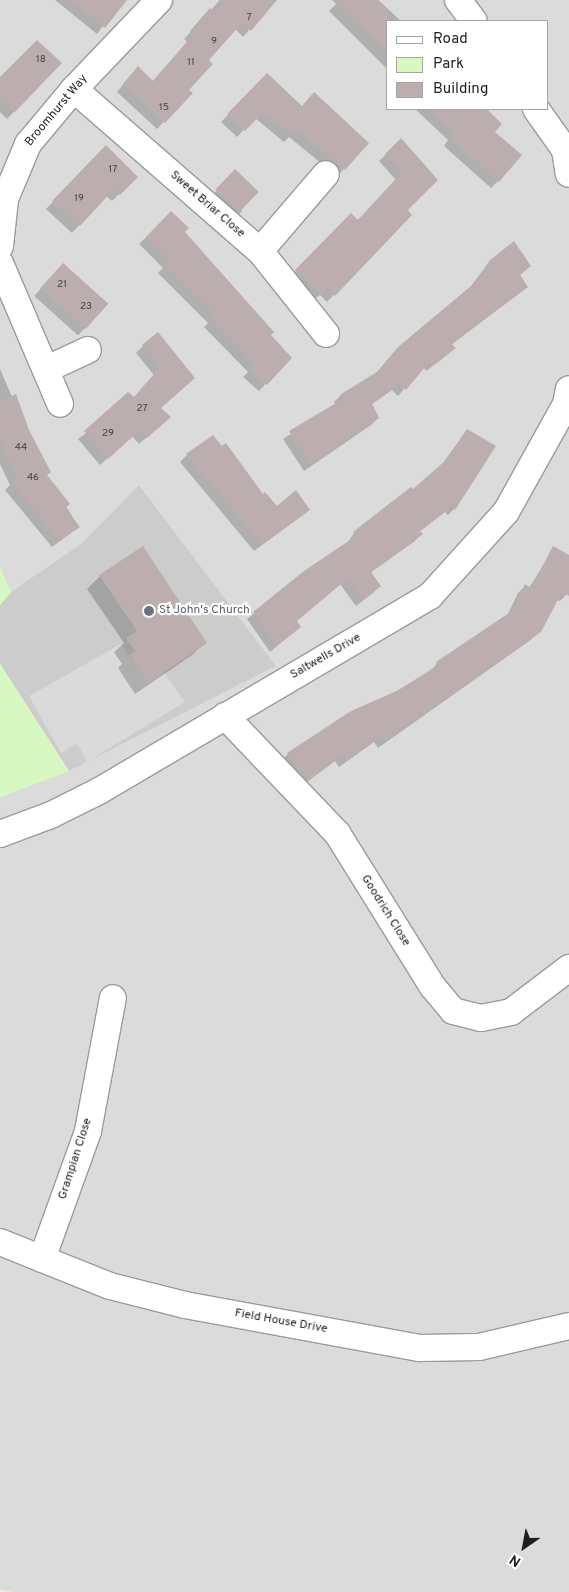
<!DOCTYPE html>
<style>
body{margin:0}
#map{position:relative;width:569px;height:1592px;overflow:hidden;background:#efe7e4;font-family:Overpass,sans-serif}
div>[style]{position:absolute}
.residential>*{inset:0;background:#dcdbdc}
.religious>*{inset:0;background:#ccc}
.park>*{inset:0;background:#d7f9c1}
.parking>*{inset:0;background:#dadada}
.shadow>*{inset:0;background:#0003;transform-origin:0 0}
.building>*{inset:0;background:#bcaeae;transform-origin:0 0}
.roads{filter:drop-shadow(1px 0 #9b9b9b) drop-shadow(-1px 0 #9b9b9b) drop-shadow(0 1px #9b9b9b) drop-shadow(0 -1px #9b9b9b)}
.street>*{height:26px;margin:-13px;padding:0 13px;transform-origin:13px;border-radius:13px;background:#fff}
.dots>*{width:14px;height:14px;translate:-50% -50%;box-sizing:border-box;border:2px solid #fff;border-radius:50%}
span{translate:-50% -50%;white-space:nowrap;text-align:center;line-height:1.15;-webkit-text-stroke:4.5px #fff;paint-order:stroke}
.number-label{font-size:10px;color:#464242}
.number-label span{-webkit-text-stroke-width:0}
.street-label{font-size:12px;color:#1e1e1e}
.worship-label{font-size:12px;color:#5b616d}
.left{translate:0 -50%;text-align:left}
.legend{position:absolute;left:386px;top:20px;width:162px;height:90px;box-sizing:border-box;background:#fff;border:1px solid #a5a5a5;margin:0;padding:6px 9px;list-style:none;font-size:15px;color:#1e1e1e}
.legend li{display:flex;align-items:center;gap:10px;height:25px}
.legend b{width:25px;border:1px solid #a5a5a5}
.north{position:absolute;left:499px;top:1522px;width:50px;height:50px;-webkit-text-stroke:4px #fff;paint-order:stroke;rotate:213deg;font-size:14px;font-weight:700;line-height:20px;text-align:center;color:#1e1e1e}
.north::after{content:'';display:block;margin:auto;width:18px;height:22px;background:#1e1e1e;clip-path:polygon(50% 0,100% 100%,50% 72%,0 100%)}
</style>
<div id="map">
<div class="residential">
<div style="clip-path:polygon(evenodd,0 0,569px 0,569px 1592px,13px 1592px,0 1589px,0 797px,69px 771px,276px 666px,139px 485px,82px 543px,11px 592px,0 568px,0 0,388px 21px,548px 21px,548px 109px,388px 109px,388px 21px)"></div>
</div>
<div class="religious">
<div style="clip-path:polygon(139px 485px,276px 666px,69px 771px,0 664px,0 605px,11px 592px,82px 543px)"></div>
</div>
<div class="park">
<div style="clip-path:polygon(0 568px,11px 592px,0 605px)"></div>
<div style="clip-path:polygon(0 664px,69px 771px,0 797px)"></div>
</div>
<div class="parking">
<div style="clip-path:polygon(121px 644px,148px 682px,164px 672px,185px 702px,87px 762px,77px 743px,61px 753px,29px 696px)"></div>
</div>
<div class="shadow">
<div style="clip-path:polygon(55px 0,123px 0,97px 34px)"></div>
<div style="clip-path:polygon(220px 0,275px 0,243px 37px,235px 29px,207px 60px,187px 90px,191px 93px,157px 129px,117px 92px,131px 75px,152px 82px,187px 42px,184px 39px)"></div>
<div style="clip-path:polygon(340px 0,378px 0,401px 21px,388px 21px,388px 70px,329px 11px)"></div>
<div style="clip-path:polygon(60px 63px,7px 119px,0 112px,0 79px)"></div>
<div style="clip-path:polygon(268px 75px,302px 107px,344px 169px,337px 176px,289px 137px,284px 142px,255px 118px,237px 137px,221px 122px)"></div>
<div style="clip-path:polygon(415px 109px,481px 109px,499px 126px,493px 132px,498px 181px,491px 188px,444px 146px,448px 140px)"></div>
<div style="clip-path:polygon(401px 140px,406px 210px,410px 215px,327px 302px,320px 295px,312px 301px,289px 278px,351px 215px,357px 221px,396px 180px,379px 161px)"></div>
<div style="clip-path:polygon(106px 147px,136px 177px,112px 201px,106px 196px,72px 233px,46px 209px)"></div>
<div style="clip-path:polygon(228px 178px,242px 211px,235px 218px,211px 197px)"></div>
<div style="clip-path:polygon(171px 213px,183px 232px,290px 358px,259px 391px,243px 377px,248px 372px,204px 327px,208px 323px,158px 273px,163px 268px,139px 244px)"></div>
<div style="clip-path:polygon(514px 243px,519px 276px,526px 287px,451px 345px,447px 355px,426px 371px,423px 367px,398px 396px,392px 390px,372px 404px,378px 418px,371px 425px,304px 471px,283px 439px,336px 405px,334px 402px,341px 395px,375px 374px,468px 290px,489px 262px)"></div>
<div style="left:63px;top:264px;width:59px;height:43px;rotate:42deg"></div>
<div style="clip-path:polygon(143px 346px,194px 378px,160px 408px,162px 424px,139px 444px,132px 436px,100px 465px,78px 439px,133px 399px,154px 375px,136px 353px)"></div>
<div style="clip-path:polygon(0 369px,46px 475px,79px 527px,52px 547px,5px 490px,10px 485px,0 464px)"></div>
<div style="clip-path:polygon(467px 430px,454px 509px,448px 515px,445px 512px,419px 532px,421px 534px,415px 541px,370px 573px,379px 586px,373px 593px,356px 606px,340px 584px,296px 621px,299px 627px,270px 652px,247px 619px,305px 572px,348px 542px,354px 533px,386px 508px,413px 491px,440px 467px)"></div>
<div style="clip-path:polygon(187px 455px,262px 496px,277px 508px,309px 510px,254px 551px,180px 462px)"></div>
<div style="clip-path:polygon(554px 548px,569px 556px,569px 591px,566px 595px,556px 590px,566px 595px,560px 601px,556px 600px,532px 639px,378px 748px,374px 742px,339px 767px,335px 761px,300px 787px,281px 761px,288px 754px,431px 671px,437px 663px,507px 616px,518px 593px,525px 586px,529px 588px)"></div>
<div style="clip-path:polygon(100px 576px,205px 643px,192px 655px,135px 694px,118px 668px,122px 664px,114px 652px,124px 643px,87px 589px)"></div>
</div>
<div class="building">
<div style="clip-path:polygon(70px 0,127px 0,105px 28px)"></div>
<div style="clip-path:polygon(218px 0,277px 0,251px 31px,242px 23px,209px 60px,213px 64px,189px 90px,193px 93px,165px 123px,123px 84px,138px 66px,153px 81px,193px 35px,190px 31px,210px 8px,215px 12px,223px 4px)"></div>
<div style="clip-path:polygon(332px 0,378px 0,388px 9px,388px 52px)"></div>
<div style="clip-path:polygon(37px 40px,62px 63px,15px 112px,0 99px,0 77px)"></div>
<div style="clip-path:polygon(267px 73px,302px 106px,314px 92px,369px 143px,345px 170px,297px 130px,292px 135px,263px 112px,245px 131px,227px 114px)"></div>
<div style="clip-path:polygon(429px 109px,487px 109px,502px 124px,495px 132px,522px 155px,499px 182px,450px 138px,455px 132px)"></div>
<div style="clip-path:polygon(401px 138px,438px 180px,408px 210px,412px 215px,335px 296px,327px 288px,320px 295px,295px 270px,351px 213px,358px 220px,402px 172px,385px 154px)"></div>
<div style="clip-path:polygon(106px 145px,138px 177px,120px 195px,114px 189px,80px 226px,52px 201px)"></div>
<div style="left:235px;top:169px;width:33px;height:28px;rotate:44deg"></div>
<div style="clip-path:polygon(171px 211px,189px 228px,185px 232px,274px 332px,271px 335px,292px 358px,267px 385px,249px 369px,254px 364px,210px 319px,215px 315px,164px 265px,169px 260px,146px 237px)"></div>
<div style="clip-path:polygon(514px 241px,531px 266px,520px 275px,528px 287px,452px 344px,456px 348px,434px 365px,430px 361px,406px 390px,399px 384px,372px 403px,379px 418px,311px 465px,289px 431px,343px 399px,341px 394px,377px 372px,398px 347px,471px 286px,491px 264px,489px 261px)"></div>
<div style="left:63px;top:263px;width:61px;height:34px;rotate:42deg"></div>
<div style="clip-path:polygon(158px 332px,195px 378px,161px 408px,171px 417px,147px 438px,140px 430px,108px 459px,84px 431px,128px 392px,134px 397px,160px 367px,142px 345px)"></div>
<div style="clip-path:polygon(16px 394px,29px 430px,51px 472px,47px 475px,70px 504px,65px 508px,80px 527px,59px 541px,11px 482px,17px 477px,0 440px,0 402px)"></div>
<div style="clip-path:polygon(467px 429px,496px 446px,455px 510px,452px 506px,420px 531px,423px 534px,371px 572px,381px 586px,363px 600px,347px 579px,297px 621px,301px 627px,277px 646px,253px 612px,304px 571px,356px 536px,353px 532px,385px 507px,411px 487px,413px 489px,446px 460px)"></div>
<div style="clip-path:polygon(213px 435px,222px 446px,226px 443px,263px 494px,265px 492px,277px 506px,296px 490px,310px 510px,262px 545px,186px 454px)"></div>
<div style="clip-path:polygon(143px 546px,207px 643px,148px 683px,130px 655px,135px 651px,126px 638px,137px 631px,99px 575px)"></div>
<div style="clip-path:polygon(553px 546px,569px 555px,569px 596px,562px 592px,541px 632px,385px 741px,382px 736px,347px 761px,343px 755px,308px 781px,302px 775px,287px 753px,351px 711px,399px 690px,438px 665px,436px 662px,512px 611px,525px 584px,531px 588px)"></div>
</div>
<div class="roads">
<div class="street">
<div style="left:458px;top:0;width:26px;rotate:53deg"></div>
<div style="left:74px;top:89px;width:247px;rotate:41.1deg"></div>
<div style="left:260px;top:251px;width:106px;rotate:51.5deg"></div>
<div style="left:536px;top:109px;width:50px;rotate:54.7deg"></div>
<div style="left:565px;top:150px;width:24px;rotate:81deg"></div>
<div style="left:0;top:246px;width:47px;rotate:-83.9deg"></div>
<div style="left:5px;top:199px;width:60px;rotate:-67.3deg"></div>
<div style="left:28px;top:144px;width:72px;rotate:-50.1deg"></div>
<div style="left:74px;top:89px;width:123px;rotate:-46.3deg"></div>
<div style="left:260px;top:251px;width:101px;rotate:-49.4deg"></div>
<div style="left:0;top:263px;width:153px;rotate:66.9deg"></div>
<div style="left:47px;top:369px;width:45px;rotate:-24.9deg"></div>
<div style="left:225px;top:716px;width:162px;rotate:46.3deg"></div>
<div style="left:337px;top:833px;width:181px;rotate:58.1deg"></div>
<div style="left:433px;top:987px;width:31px;rotate:50deg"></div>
<div style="left:453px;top:1011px;width:29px;rotate:14deg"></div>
<div style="left:481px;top:1018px;width:31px;rotate:-11deg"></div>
<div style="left:511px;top:1012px;width:73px;rotate:-37.2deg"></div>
<div style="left:0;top:834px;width:54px;rotate:-20.4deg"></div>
<div style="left:51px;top:815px;width:54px;rotate:-26.6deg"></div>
<div style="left:99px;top:791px;width:384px;rotate:-30.5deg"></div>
<div style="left:430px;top:596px;width:113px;rotate:-47.9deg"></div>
<div style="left:506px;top:512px;width:124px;rotate:-60.9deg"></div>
<div style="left:566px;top:404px;width:15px;rotate:-79deg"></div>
<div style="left:0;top:1242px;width:118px;rotate:21.8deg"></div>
<div style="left:110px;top:1286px;width:77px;rotate:14.2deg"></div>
<div style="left:185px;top:1305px;width:239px;rotate:10.4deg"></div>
<div style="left:420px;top:1348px;width:59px;rotate:-1deg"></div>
<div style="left:479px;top:1347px;width:92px;rotate:-13.1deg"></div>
<div style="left:42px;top:1259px;width:136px;rotate:-70.2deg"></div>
<div style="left:88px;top:1131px;width:135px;rotate:-79.4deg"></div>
</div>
</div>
<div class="dots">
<div style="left:149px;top:611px;background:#6b7280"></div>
</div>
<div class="number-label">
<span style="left:249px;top:18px">7</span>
<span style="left:214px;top:42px">9</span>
<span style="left:41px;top:60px">18</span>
<span style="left:191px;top:63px">11</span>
<span style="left:164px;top:108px">15</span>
<span style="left:113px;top:170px">17</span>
<span style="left:79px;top:199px">19</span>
<span style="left:62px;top:285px">21</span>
<span style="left:86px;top:307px">23</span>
<span style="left:142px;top:409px">27</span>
<span style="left:108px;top:434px">29</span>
<span style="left:21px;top:448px">44</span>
<span style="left:33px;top:478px">46</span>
</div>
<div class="street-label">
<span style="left:57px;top:111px;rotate:-50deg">Broomhurst Way</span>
<span style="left:207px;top:205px;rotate:41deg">Sweet Briar Close</span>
<span style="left:326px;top:657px;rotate:-30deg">Saltwells Drive</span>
<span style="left:385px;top:911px;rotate:58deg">Goodrich Close</span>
<span style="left:76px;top:1159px;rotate:-72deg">Grampian Close</span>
<span style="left:281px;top:1322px;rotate:10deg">Field House Drive</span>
</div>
<div class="worship-label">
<span class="left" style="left:159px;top:611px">St John's Church</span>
</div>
<ul class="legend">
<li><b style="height:6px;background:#fff"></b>Road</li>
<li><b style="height:14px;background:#d7f9c1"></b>Park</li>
<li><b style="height:14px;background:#bcaeae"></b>Building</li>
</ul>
<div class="north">N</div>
</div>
